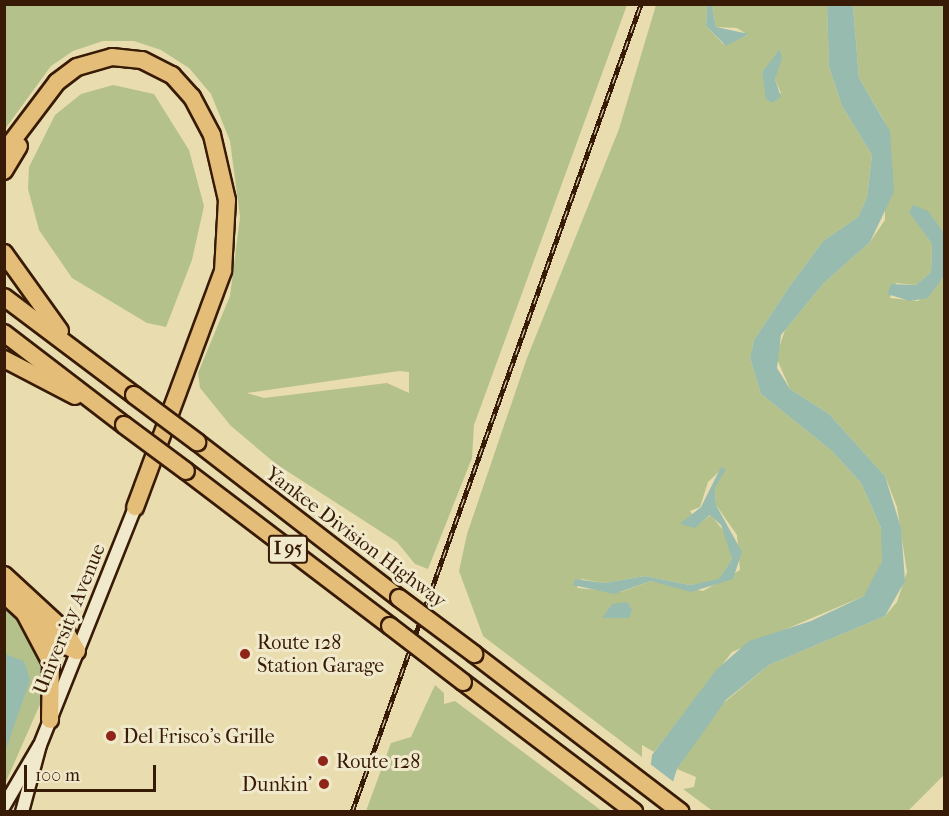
<!DOCTYPE html>
<style>
body{margin:0}
#map{position:relative;width:949px;height:816px;overflow:hidden;background:#e9ddaf;font-family:"IM FELL French Canon",serif}
div>[style]{position:absolute}
.green>*{inset:0;background:#b5c18b}
.water>*{inset:0;background:#97bbae}
.pier>*{inset:0;background:#e9ddaf}
.roads{filter:drop-shadow(2px 0 #381b07) drop-shadow(-2px 0 #381b07) drop-shadow(0 2px #381b07) drop-shadow(0 -2px #381b07)}
.secondary>*{height:12px;margin:-6px;padding:0 6px;transform-origin:6px;border-radius:6px;background:#f1e9cb}
.motorway>*{height:16px;margin:-8px;padding:0 8px;transform-origin:8px;border-radius:8px;background:#e4be78}
.rail>*{height:5px;margin-top:-2.5px;transform-origin:0;background:repeating-linear-gradient(90deg,#f1e9cb 0 9px,#381b07 0 18px);box-sizing:border-box;border-block:2px solid #381b07}
.bridges{filter:drop-shadow(2px 0 #381b07) drop-shadow(-2px 0 #381b07) drop-shadow(0 2px #381b07) drop-shadow(0 -2px #381b07)}
.motorway-bridge>*{height:16px;margin:-8px;padding:0 8px;transform-origin:8px;border-radius:8px;background:#e4be78}
.dots>*{width:16px;height:16px;translate:-50% -50%;box-sizing:border-box;border:3px solid #f1e9cb;border-radius:50%}
span{translate:-50% -50%;white-space:nowrap;text-align:center;line-height:1.15;-webkit-text-stroke:6px #f1e9cb;paint-order:stroke}
.shield-label span{padding:2px 4px;background:#f1e9cb;border:2px solid;border-radius:4px;-webkit-text-stroke-width:0}
.shield-label{font-size:18px;color:#381b07;font-weight:700}
.street-label{font-size:20px;color:#381b07}
.poi-label{font-size:20px;color:#381b07}
.left{translate:0 -50%;text-align:left}
.right{translate:-100% -50%;text-align:right}
.frame{position:absolute;inset:0;border:6px solid #381b07;pointer-events:none}
.scale{position:absolute;left:24px;top:765px;width:132px;height:27px;box-sizing:border-box;border:3px solid #381b07;border-top:0;padding-left:8px;font-size:18px;line-height:21px;white-space:nowrap;color:#381b07;-webkit-text-stroke:4px #f1e9cb;paint-order:stroke}
</style>
<div id="map">
<div class="green">
<div style="clip-path:polygon(evenodd,4px 5px,627px 5px,474px 425px,472px 458px,428px 569px,415px 564px,397px 542px,276px 464px,231px 426px,200px 388px,198px 373px,230px 296px,240px 217px,230px 141px,211px 94px,189px 68px,161px 50px,134px 41px,103px 41px,73px 51px,51px 66px,5px 129px,4px 5px,399px 371px,409px 372px,409px 393px,387px 383px,264px 398px,247px 393px,399px 371px)"></div>
<div style="clip-path:polygon(evenodd,656px 5px,707px 5px,706px 26px,723px 44px,748px 35px,737px 28px,716px 27px,712px 5px,827px 5px,829px 67px,842px 106px,872px 155px,867px 197px,858px 217px,823px 241px,789px 287px,754px 340px,750px 358px,761px 394px,832px 451px,861px 483px,881px 528px,884px 554px,875px 583px,864px 596px,732px 652px,654px 752px,642px 745px,642px 757px,483px 636px,459px 571px,467px 534px,527px 358px,619px 129px,656px 5px,781px 50px,775px 79px,781px 93px,768px 101px,762px 72px,781px 50px,656px 5px,724px 467px,715px 488px,716px 505px,737px 535px,740px 570px,703px 591px,651px 581px,621px 592px,577px 588px,581px 579px,604px 583px,645px 576px,690px 585px,719px 580px,732px 559px,726px 534px,711px 515px,699px 524px,690px 511px,700px 507px,708px 482px,724px 467px)"></div>
<div style="clip-path:polygon(853px 5px,944px 5px,944px 233px,913px 217px,932px 244px,931px 272px,916px 285px,896px 283px,890px 298px,918px 301px,944px 277px,944px 775px,908px 811px,714px 812px,683px 789px,694px 787px,696px 777px,677px 769px,720px 706px,769px 665px,885px 616px,897px 602px,907px 572px,897px 507px,885px 476px,829px 414px,790px 389px,776px 357px,785px 330px,823px 284px,870px 242px,885px 220px,885px 122px,859px 78px)"></div>
<div style="clip-path:polygon(113px 85px,154px 94px,189px 150px,204px 206px,192px 260px,166px 327px,147px 323px,72px 278px,39px 230px,28px 189px,29px 167px,55px 115px,81px 94px)"></div>
<div style="clip-path:polygon(5px 608px,42px 646px,45px 693px,5px 784px)"></div>
<div style="clip-path:polygon(435px 685px,444px 693px,444px 704px,455px 701px,602px 811px,366px 811px,391px 743px,411px 737px)"></div>
</div>
<div class="water">
<div style="clip-path:polygon(707px 5px,712px 5px,716px 27px,749px 34px,726px 46px,706px 26px)"></div>
<div style="clip-path:polygon(827px 5px,853px 5px,859px 78px,890px 131px,894px 192px,870px 242px,823px 284px,781px 335px,777px 368px,790px 389px,829px 414px,885px 476px,901px 528px,905px 581px,885px 616px,769px 665px,726px 700px,677px 769px,664px 811px,649px 780px,652px 755px,716px 670px,749px 641px,811px 621px,864px 596px,882px 561px,881px 528px,861px 483px,832px 451px,761px 394px,750px 358px,754px 340px,789px 287px,823px 241px,858px 217px,867px 197px,872px 155px,842px 106px,829px 67px)"></div>
<div style="clip-path:polygon(780px 49px,782px 59px,775px 79px,781px 97px,772px 103px,766px 99px,762px 72px)"></div>
<div style="clip-path:polygon(913px 205px,928px 211px,944px 233px,944px 276px,928px 298px,910px 301px,887px 294px,891px 284px,916px 285px,931px 272px,932px 244px,909px 212px)"></div>
<div style="clip-path:polygon(721px 467px,726px 469px,715px 488px,716px 505px,742px 552px,733px 579px,691px 592px,651px 581px,614px 594px,573px 585px,575px 579px,604px 583px,645px 576px,690px 585px,719px 579px,732px 559px,721px 525px,710px 515px,695px 528px,680px 524px,701px 507px)"></div>
<div style="clip-path:polygon(627px 602px,632px 610px,629px 618px,602px 618px,612px 604px)"></div>
<div style="clip-path:polygon(5px 654px,24px 661px,30px 680px,5px 752px)"></div>
</div>
<div class="pier">
<div style="clip-path:polygon(649px 763px,675px 783px,667px 812px,639px 812px)"></div>
</div>
<div class="roads">
<div class="secondary">
<div style="left:4px;top:806px;width:69px;rotate:-59.7deg"></div>
<div style="left:22px;top:812px;width:69px;rotate:-75deg"></div>
<div style="left:40px;top:745px;width:256px;rotate:-68.2deg"></div>
</div>
<div class="motorway">
<div style="left:4px;top:152px;width:88px;rotate:-52.9deg"></div>
<div style="left:57px;top:82px;width:25px;rotate:-37deg"></div>
<div style="left:77px;top:67px;width:36px;rotate:-16deg"></div>
<div style="left:112px;top:57px;width:30px;rotate:6deg"></div>
<div style="left:142px;top:60px;width:34px;rotate:27deg"></div>
<div style="left:172px;top:75px;width:30px;rotate:48deg"></div>
<div style="left:192px;top:97px;width:43px;rotate:62.2deg"></div>
<div style="left:212px;top:135px;width:67px;rotate:77deg"></div>
<div style="left:227px;top:200px;width:71px;rotate:93.2deg"></div>
<div style="left:223px;top:271px;width:252px;rotate:110.4deg"></div>
<div style="left:4px;top:171px;width:29px;rotate:-59deg"></div>
<div style="left:4px;top:253px;width:96px;rotate:54.3deg"></div>
<div style="left:4px;top:297px;width:163px;rotate:37deg"></div>
<div style="left:4px;top:333px;width:151px;rotate:37.5deg"></div>
<div style="left:4px;top:359px;width:80px;rotate:27.5deg"></div>
<div style="left:197px;top:442px;width:255px;rotate:37.7deg"></div>
<div style="left:186px;top:471px;width:256px;rotate:37.2deg"></div>
<div style="left:4px;top:575px;width:84px;rotate:42.6deg"></div>
<div style="left:66px;top:632px;width:22px;rotate:60deg"></div>
<div style="left:4px;top:594px;width:68px;rotate:42.6deg"></div>
<div style="left:54px;top:640px;width:25px;rotate:26deg"></div>
<div style="left:24px;top:612px;width:58px;rotate:62.1deg"></div>
<div style="left:51px;top:663px;width:57px;rotate:91deg"></div>
<div style="left:474px;top:654px;width:260px;rotate:37.4deg"></div>
<div style="left:463px;top:682px;width:215px;rotate:37.2deg"></div>
</div>
</div>
<div class="rail">
<div style="left:352px;top:812px;width:858px;rotate:-70.32deg"></div>
</div>
<div class="bridges">
<div class="motorway-bridge">
<div style="left:134px;top:395px;width:79px;rotate:36.7deg"></div>
<div style="left:124px;top:425px;width:77px;rotate:36.6deg"></div>
<div style="left:399px;top:598px;width:94px;rotate:36.7deg"></div>
<div style="left:390px;top:626px;width:92px;rotate:37.5deg"></div>
</div>
</div>
<div class="dots">
<div style="left:245px;top:654px;background:#8f2418"></div>
<div style="left:111px;top:736px;background:#8f2418"></div>
<div style="left:323px;top:761px;background:#8f2418"></div>
<div style="left:324px;top:784px;background:#8f2418"></div>
</div>
<div class="shield-label">
<span style="left:288px;top:549px">I 95</span>
</div>
<div class="street-label">
<span style="left:356px;top:537px;rotate:37deg">Yankee Division Highway</span>
<span style="left:69px;top:619px;rotate:-68deg">University Avenue</span>
</div>
<div class="poi-label">
<span class="left" style="left:257px;top:654px">Route 128<br>Station Garage</span>
<span class="left" style="left:123px;top:736px">Del Frisco's Grille</span>
<span class="left" style="left:336px;top:761px">Route 128</span>
<span class="right" style="left:312px;top:784px">Dunkin'</span>
</div>
<div class="frame"></div>
<div class="scale">100 m</div>
</div>
